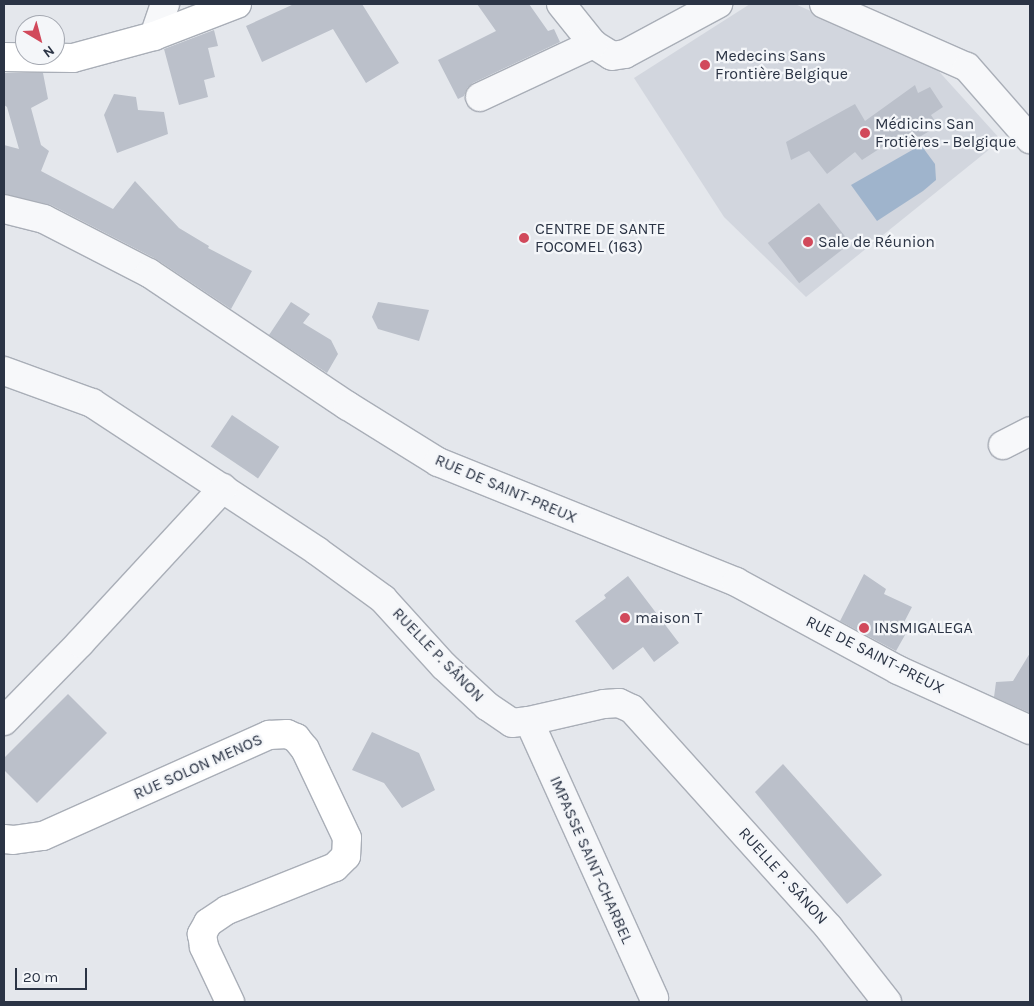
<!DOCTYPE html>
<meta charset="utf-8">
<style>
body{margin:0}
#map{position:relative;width:1034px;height:1006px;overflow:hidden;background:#e4e7ec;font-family:Karla,sans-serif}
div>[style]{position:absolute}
.built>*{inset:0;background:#d2d6de}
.water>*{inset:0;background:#9fb4cc}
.building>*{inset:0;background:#bbc0ca;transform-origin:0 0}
.roads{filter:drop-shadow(1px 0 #a9aeb7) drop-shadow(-1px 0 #a9aeb7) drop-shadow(0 1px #a9aeb7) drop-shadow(0 -1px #a9aeb7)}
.street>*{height:28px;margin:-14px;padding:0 14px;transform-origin:14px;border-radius:14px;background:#f7f8fa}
.secondary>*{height:28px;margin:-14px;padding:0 14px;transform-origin:14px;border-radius:14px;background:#fff}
.dots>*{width:14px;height:14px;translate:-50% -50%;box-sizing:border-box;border:2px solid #f4f6f9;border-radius:50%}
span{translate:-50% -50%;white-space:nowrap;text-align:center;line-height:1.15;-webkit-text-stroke:4.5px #f4f6f9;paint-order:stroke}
.poi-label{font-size:16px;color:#2b3445}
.left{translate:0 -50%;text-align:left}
.street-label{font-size:16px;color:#2b3445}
.frame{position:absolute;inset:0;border:5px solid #2b3445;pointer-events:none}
.north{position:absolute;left:15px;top:15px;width:50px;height:50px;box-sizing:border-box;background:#f4f6f9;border:1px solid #a4a8b1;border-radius:50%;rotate:143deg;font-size:14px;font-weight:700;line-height:20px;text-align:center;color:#2b3445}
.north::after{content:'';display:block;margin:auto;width:18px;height:22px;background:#d1495b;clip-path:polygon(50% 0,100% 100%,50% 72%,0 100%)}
.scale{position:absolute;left:15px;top:968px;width:72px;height:22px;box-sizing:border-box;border:2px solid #2b3445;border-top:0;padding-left:6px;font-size:15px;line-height:18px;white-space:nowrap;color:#2b3445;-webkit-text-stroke:4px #f4f6f9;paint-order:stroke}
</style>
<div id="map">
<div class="built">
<div style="clip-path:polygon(750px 4px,795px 4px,934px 66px,1001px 140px,806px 297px,724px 217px,634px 78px)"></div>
</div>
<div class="water">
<div style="clip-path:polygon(921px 145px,935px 164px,936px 180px,923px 191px,877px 221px,851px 185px)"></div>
</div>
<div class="building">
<div style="clip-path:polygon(294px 4px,362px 4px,399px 63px,366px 83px,333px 29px,262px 62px,246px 26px)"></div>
<div style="clip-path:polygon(477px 4px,529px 4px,548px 31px,554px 29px,560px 42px,473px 83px,467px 88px,464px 96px,458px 99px,438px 60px,496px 31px)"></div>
<div style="clip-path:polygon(214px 30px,218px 46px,208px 48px,215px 77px,204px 80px,208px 97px,179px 105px,164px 49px)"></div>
<div style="clip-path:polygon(4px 73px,43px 73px,48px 99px,31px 108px,41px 145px,49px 151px,41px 171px,113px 209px,135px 181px,179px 228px,209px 246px,208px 248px,252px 271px,231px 309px,156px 259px,51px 205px,4px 194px,4px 145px,19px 149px,7px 107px,4px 105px)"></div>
<div style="clip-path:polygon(915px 85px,918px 93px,930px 87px,943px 107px,931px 115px,938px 126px,899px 149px,893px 140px,862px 160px,855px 152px,827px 174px,809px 151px,791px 160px,786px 142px,855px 104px,865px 121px)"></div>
<div style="clip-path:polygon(114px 94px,136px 97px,138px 110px,164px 112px,168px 134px,117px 153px,104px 115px)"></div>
<div style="left:819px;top:203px;width:51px;height:65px;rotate:52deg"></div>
<div style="clip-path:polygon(291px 302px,310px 314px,303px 323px,331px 340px,338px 354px,327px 373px,269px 335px)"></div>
<div style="clip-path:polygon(378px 302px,429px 310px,419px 341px,378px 329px,372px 317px)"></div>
<div style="left:232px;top:415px;width:57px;height:38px;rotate:34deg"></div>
<div style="clip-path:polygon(864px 574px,886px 589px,884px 594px,912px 607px,899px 632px,905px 635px,896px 651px,840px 621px)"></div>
<div style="clip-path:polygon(628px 576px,679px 643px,654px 662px,643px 647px,613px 670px,575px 621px,606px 598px,604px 595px)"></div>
<div style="clip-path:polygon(1030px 653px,1030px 713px,994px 697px,996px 682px,1013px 681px)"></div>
<div style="clip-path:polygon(68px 694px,107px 733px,37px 803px,4px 770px,4px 758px)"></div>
<div style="clip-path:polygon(372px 732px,419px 753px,435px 790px,402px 808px,384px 783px,352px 770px)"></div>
<div style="clip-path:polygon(783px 764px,882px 875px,847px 904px,755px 792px)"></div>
</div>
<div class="roads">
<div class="street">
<div style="left:561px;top:4px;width:51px;rotate:51.3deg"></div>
<div style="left:593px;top:44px;width:22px;rotate:32deg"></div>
<div style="left:612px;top:56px;width:13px;rotate:-9deg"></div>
<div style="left:625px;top:54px;width:106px;rotate:-28.3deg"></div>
<div style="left:824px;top:4px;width:156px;rotate:23.8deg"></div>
<div style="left:967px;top:67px;width:96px;rotate:48.8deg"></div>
<div style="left:154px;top:36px;width:34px;rotate:-71deg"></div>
<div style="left:480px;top:97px;width:125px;rotate:-25.1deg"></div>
<div style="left:4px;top:209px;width:41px;rotate:14deg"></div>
<div style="left:44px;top:219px;width:118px;rotate:27.2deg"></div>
<div style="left:149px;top:273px;width:239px;rotate:33.8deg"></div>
<div style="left:348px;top:406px;width:106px;rotate:31.9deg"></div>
<div style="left:438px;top:462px;width:321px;rotate:21.9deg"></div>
<div style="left:736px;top:582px;width:184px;rotate:28.5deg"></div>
<div style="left:898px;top:670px;width:145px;rotate:24.4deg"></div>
<div style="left:4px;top:371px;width:94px;rotate:20deg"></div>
<div style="left:92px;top:403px;width:269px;rotate:33.3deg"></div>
<div style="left:317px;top:551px;width:82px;rotate:36deg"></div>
<div style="left:383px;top:599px;width:91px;rotate:47.7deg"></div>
<div style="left:444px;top:666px;width:59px;rotate:42.9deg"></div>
<div style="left:487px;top:706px;width:30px;rotate:34deg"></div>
<div style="left:512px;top:723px;width:17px;rotate:-7deg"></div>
<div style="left:529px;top:721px;width:77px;rotate:-12.8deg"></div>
<div style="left:604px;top:704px;width:15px;rotate:-4deg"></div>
<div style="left:619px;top:703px;width:14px;rotate:25deg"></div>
<div style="left:632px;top:709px;width:295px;rotate:48deg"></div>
<div style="left:829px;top:928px;width:94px;rotate:51.9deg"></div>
<div style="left:1003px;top:445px;width:30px;rotate:-27deg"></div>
<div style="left:4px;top:721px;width:109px;rotate:-45.7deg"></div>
<div style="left:80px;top:643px;width:211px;rotate:-47.3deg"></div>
<div style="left:529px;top:721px;width:304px;rotate:65.7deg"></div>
</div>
<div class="secondary">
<div style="left:4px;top:57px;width:69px;rotate:0.8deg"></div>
<div style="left:73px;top:58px;width:84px;rotate:-15.2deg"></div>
<div style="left:154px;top:36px;width:89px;rotate:-21.1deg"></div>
<div style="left:4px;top:839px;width:9px;rotate:6deg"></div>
<div style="left:13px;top:840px;width:30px;rotate:-8deg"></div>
<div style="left:43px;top:836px;width:248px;rotate:-24.1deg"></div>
<div style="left:269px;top:735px;width:18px;rotate:-3deg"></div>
<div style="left:287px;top:734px;width:10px;rotate:24deg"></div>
<div style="left:296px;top:738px;width:14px;rotate:51deg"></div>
<div style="left:305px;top:749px;width:98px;rotate:64.7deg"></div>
<div style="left:347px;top:838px;width:18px;rotate:93deg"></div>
<div style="left:346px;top:856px;width:16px;rotate:135deg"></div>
<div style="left:335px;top:867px;width:116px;rotate:158.3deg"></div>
<div style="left:227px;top:910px;width:23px;rotate:146deg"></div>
<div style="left:208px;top:923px;width:13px;rotate:119deg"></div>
<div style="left:202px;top:934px;width:13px;rotate:81deg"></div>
<div style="left:204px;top:947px;width:61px;rotate:64.7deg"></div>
</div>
</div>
<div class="dots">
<div style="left:705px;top:65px;background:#d1495b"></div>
<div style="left:865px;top:133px;background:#d1495b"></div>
<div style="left:524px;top:238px;background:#d1495b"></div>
<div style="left:808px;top:242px;background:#d1495b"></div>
<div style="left:625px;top:618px;background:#d1495b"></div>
<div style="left:864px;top:628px;background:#d1495b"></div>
</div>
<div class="poi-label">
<span class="left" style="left:715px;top:65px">Medecins Sans<br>Frontière Belgique</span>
<span class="left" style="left:875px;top:133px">Médicins San<br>Frotières - Belgique</span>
<span class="left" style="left:535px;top:238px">CENTRE DE SANTE<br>FOCOMEL (163)</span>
<span class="left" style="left:818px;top:242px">Sale de Réunion</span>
<span class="left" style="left:635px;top:618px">maison T</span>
<span class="left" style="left:874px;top:628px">INSMIGALEGA</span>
</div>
<div class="street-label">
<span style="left:506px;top:489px;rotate:23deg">RUE DE SAINT-PREUX</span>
<span style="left:438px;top:655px;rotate:46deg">RUELLE P. SÂNON</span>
<span style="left:875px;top:655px;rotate:27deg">RUE DE SAINT-PREUX</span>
<span style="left:198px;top:767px;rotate:-24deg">RUE SOLON MENOS</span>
<span style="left:591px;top:860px;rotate:66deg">IMPASSE SAINT-CHARBEL</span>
<span style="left:783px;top:876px;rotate:48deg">RUELLE P. SÂNON</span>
</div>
<div class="frame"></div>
<div class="north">N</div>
<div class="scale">20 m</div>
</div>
